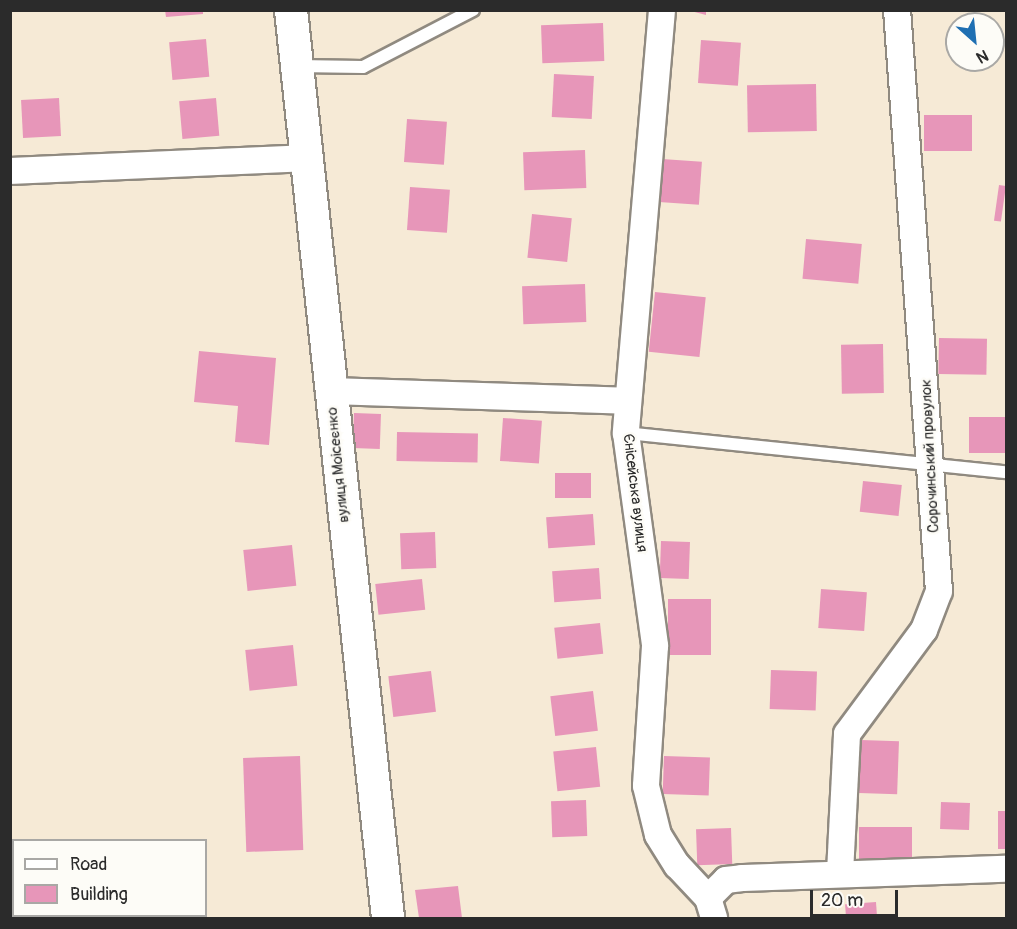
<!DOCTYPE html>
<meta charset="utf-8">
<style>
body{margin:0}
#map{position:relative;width:1017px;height:929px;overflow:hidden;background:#f6ead6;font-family:Pangolin,sans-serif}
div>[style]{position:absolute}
.building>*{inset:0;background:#e796b9;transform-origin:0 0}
.roads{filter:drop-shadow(2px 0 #908a80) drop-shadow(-2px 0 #908a80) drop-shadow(0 2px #908a80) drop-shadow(0 -2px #908a80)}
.service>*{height:12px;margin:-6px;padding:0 6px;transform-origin:6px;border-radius:6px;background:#fff}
.minor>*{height:26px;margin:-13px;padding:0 13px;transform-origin:13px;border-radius:13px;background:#fff}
.tertiary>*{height:32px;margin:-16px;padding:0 16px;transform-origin:16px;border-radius:16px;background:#fff}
span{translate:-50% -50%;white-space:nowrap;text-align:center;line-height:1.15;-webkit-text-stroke:5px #fdfcf7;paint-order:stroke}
.street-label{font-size:15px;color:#2b2b2b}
.frame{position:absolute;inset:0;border:12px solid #2b2b2b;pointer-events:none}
.legend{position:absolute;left:12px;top:839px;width:195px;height:78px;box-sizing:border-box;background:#fdfcf7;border:2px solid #a9a8a5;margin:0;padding:8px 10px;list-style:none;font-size:18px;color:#2b2b2b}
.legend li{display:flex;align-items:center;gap:12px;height:30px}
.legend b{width:30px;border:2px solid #a9a8a5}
.north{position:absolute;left:945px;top:12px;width:60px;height:60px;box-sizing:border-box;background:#fdfcf7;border:2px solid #a9a8a5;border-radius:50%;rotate:153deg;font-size:16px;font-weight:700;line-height:24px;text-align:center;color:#2b2b2b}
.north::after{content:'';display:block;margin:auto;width:21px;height:27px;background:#1f6fb2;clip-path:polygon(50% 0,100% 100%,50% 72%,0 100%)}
.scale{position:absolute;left:810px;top:890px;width:88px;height:27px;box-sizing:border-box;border:3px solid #2b2b2b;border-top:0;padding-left:8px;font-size:18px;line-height:21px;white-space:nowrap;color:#2b2b2b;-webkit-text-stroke:4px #fdfcf7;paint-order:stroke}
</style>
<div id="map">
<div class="building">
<div style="clip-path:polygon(165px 10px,203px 10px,203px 14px,166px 17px)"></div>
<div style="clip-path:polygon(687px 10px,706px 10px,706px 15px)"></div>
<div style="left:603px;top:23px;width:38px;height:62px;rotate:88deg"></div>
<div style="left:206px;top:39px;width:38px;height:37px;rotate:85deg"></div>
<div style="left:701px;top:40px;width:40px;height:43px;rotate:4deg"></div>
<div style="left:554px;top:74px;width:40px;height:43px;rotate:3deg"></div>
<div style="left:816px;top:84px;width:47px;height:69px;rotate:89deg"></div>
<div style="left:59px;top:98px;width:38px;height:38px;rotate:87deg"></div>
<div style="left:216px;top:98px;width:38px;height:37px;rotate:85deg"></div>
<div style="left:924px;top:115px;width:48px;height:36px"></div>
<div style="left:407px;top:119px;width:40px;height:43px;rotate:4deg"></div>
<div style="left:585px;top:150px;width:38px;height:62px;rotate:88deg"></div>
<div style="left:662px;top:159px;width:40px;height:43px;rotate:4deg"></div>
<div style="left:999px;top:185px;width:7px;height:36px;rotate:8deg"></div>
<div style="left:410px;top:187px;width:40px;height:43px;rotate:4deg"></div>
<div style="left:532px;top:214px;width:40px;height:44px;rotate:6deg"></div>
<div style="left:806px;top:239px;width:56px;height:40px;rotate:5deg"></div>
<div style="left:585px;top:284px;width:38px;height:63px;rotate:88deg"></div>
<div style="left:655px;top:292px;width:51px;height:60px;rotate:6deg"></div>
<div style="left:939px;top:338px;width:48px;height:36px;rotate:1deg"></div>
<div style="left:883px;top:344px;width:49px;height:42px;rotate:89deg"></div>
<div style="clip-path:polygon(199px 351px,276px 358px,269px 445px,235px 442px,238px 406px,194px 402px)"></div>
<div style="left:354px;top:413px;width:27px;height:35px;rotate:2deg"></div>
<div style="left:969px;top:417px;width:37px;height:36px"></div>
<div style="left:503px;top:418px;width:39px;height:43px;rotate:4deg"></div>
<div style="left:397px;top:432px;width:81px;height:29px;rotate:1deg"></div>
<div style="left:555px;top:473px;width:36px;height:25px"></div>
<div style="left:863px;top:481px;width:39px;height:31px;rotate:6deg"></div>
<div style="left:593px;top:514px;width:31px;height:47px;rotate:86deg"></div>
<div style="left:435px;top:532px;width:36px;height:35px;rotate:88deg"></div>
<div style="left:661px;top:541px;width:29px;height:37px;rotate:2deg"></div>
<div style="left:292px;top:545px;width:41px;height:49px;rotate:84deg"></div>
<div style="left:599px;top:568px;width:31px;height:47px;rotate:86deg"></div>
<div style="left:422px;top:579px;width:31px;height:47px;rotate:84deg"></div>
<div style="left:821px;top:589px;width:46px;height:39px;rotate:4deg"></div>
<div style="left:668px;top:599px;width:43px;height:56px"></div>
<div style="left:600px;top:623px;width:31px;height:46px;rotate:84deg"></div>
<div style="left:293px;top:645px;width:41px;height:48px;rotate:84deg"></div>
<div style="left:771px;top:670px;width:46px;height:39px;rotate:2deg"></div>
<div style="left:431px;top:671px;width:41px;height:43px;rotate:83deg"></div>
<div style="left:593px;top:691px;width:40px;height:43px;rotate:83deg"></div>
<div style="left:861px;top:740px;width:38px;height:53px;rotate:2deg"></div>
<div style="left:596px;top:747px;width:40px;height:43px;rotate:84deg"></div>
<div style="left:300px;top:756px;width:94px;height:57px;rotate:88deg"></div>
<div style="left:664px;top:756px;width:46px;height:38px;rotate:2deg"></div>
<div style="left:586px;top:800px;width:36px;height:35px;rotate:88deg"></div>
<div style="left:941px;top:802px;width:29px;height:27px;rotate:2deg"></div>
<div style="left:998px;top:811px;width:8px;height:38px"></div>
<div style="left:859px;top:827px;width:53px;height:37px"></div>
<div style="left:731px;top:828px;width:36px;height:35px;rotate:88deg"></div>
<div style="clip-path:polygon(458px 886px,462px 918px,419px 918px,415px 890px)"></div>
<div style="left:876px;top:902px;width:16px;height:31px;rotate:86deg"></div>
</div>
<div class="roads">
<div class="service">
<div style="left:297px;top:66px;width:66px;rotate:0.9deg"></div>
<div style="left:363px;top:67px;width:124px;rotate:-27.4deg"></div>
<div style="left:626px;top:433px;width:382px;rotate:5.9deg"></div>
</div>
<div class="minor">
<div style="left:662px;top:10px;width:425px;rotate:94.9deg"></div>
<div style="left:626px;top:433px;width:215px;rotate:82.2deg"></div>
<div style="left:655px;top:646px;width:140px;rotate:93.7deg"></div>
<div style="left:646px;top:786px;width:50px;rotate:76.2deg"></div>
<div style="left:658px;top:835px;width:36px;rotate:58deg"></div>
<div style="left:677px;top:865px;width:45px;rotate:46.8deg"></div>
<div style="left:708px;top:898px;width:21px;rotate:73deg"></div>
<div style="left:10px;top:171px;width:293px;rotate:-2.5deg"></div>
<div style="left:329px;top:391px;width:299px;rotate:1.9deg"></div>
<div style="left:840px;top:873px;width:139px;rotate:-87.1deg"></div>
<div style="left:847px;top:734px;width:129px;rotate:-53.5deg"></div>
<div style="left:924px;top:630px;width:42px;rotate:-69deg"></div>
<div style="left:939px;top:591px;width:583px;rotate:-94.13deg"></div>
<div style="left:708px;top:898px;width:25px;rotate:-45deg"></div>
<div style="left:726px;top:880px;width:16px;rotate:-7deg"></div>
<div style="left:742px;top:878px;width:264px;rotate:-2deg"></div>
</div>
<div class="tertiary">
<div style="left:291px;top:10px;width:913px;rotate:83.9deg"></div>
</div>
</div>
<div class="street-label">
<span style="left:930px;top:456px;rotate:-93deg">Сорочинський провулок</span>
<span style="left:338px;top:465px;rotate:-96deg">вулиця Моісеєнко</span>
<span style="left:635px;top:493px;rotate:83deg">Єнісейська вулиця</span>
</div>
<div class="frame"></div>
<ul class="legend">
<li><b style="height:8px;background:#fff"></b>Road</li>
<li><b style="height:16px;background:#e796b9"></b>Building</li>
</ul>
<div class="north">N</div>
<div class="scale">20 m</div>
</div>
